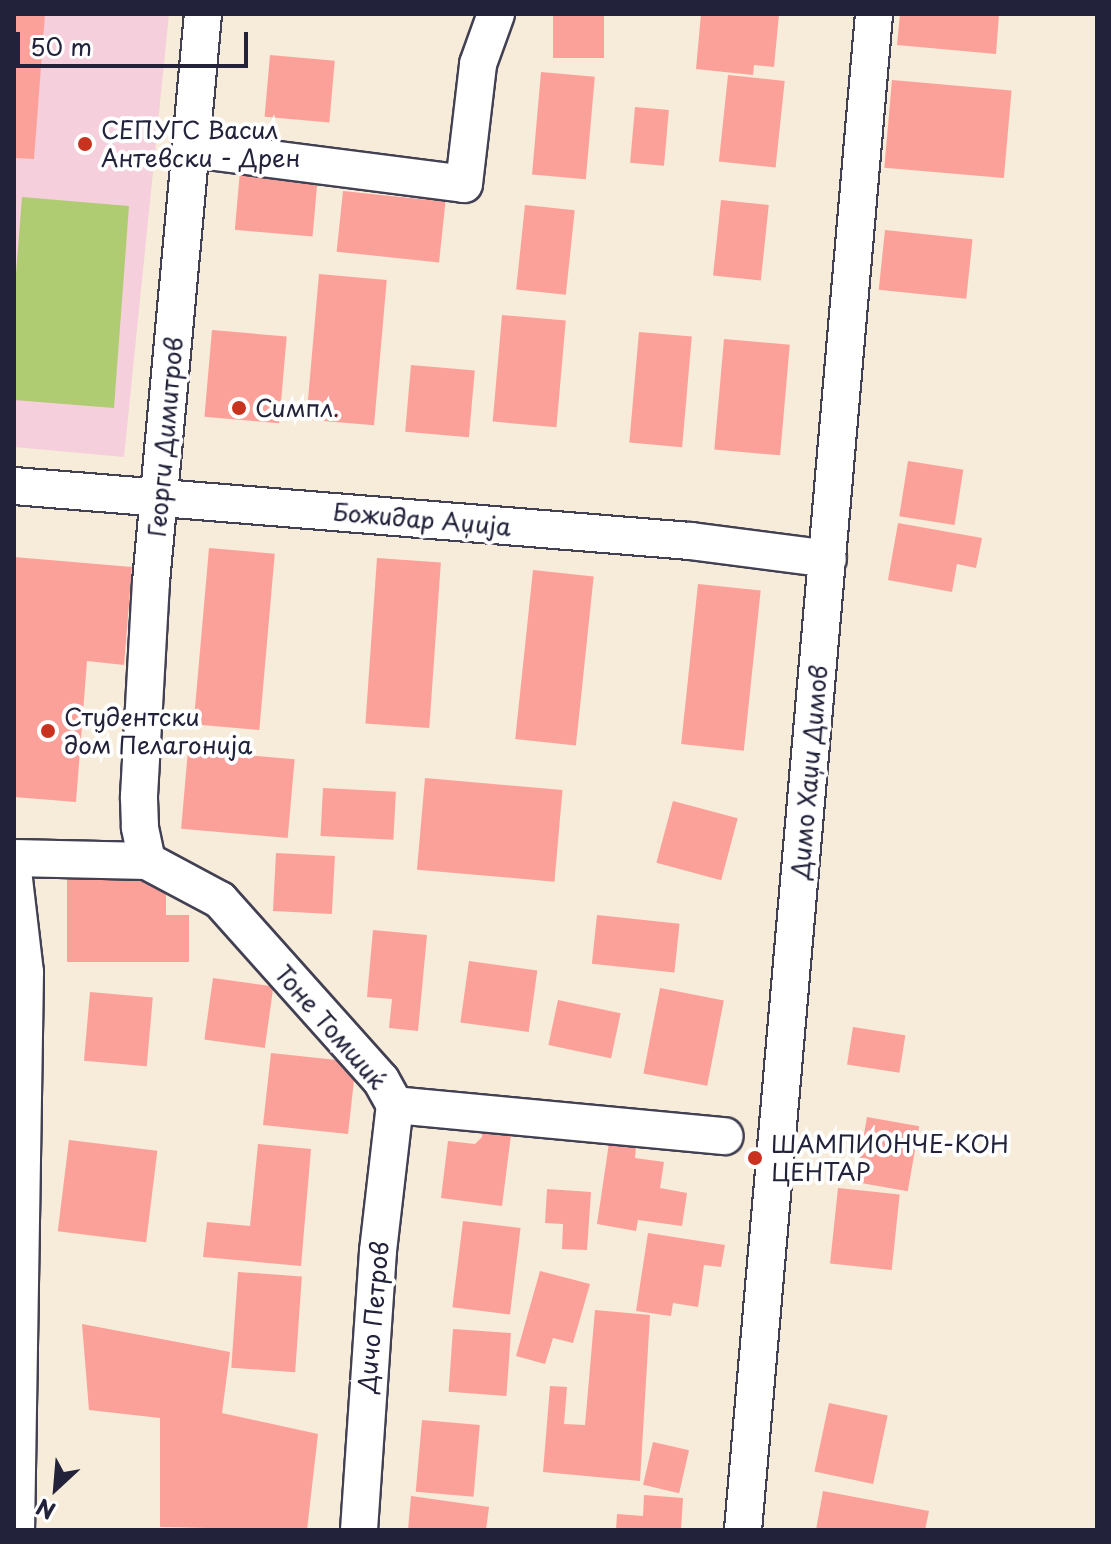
<!DOCTYPE html>
<meta charset="utf-8">
<style>
body{margin:0}
#map{position:relative;width:1111px;height:1544px;overflow:hidden;background:#f7ebd9;font-family:"Playpen Sans",sans-serif}
div>[style]{position:absolute}
.built>*{inset:0;background:#f5cfdb}
.green>*{inset:0;background:#afcc72}
.building>*{inset:0;background:#fca19a;transform-origin:0 0}
.roads{filter:drop-shadow(2px 0 #424053) drop-shadow(-2px 0 #424053) drop-shadow(0 2px #424053) drop-shadow(0 -2px #424053)}
.minor>*{height:36px;margin:-18px;padding:0 18px;transform-origin:18px;border-radius:18px;background:#fff}
.dots>*{width:22px;height:22px;translate:-50% -50%;box-sizing:border-box;border:4px solid #fff;border-radius:50%}
span{translate:-50% -50%;white-space:nowrap;text-align:center;line-height:1.15;-webkit-text-stroke:8px #fff;paint-order:stroke}
.poi-label{font-size:24px;color:#22223b}
.left{translate:0 -50%;text-align:left}
.street-label{font-size:24px;color:#22223b}
.frame{position:absolute;inset:0;border:16px solid #22223b;pointer-events:none}
.north{position:absolute;left:16px;top:1448px;width:80px;height:80px;-webkit-text-stroke:6px #fff;paint-order:stroke;rotate:206deg;font-size:22px;font-weight:700;line-height:32px;text-align:center;color:#22223b}
.north::after{content:'';display:block;margin:auto;width:28px;height:36px;background:#22223b;clip-path:polygon(50% 0,100% 100%,50% 72%,0 100%)}
.scale{position:absolute;left:16px;top:32px;width:232px;height:36px;box-sizing:border-box;border:4px solid #22223b;border-top:0;padding-left:10px;font-size:24px;line-height:28px;white-space:nowrap;color:#22223b;-webkit-text-stroke:6px #fff;paint-order:stroke}
</style>
<div id="map">
<div class="built">
<div style="clip-path:polygon(14px 14px,169px 14px,124px 457px,14px 447px)"></div>
</div>
<div class="green">
<div style="clip-path:polygon(22px 197px,129px 206px,114px 408px,14px 400px,14px 300px)"></div>
</div>
<div class="building">
<div style="clip-path:polygon(14px 14px,45px 14px,34px 159px,14px 158px)"></div>
<div style="left:553px;top:14px;width:51px;height:44px"></div>
<div style="clip-path:polygon(701px 14px,779px 14px,774px 67px,754px 65px,753px 75px,696px 69px)"></div>
<div style="clip-path:polygon(900px 14px,999px 14px,996px 54px,897px 45px)"></div>
<div style="left:270px;top:55px;width:65px;height:62px;rotate:5deg"></div>
<div style="left:541px;top:72px;width:54px;height:103px;rotate:5deg"></div>
<div style="left:728px;top:75px;width:57px;height:87px;rotate:6deg"></div>
<div style="left:892px;top:80px;width:120px;height:88px;rotate:5deg"></div>
<div style="left:635px;top:107px;width:34px;height:56px;rotate:5deg"></div>
<div style="left:240px;top:171px;width:78px;height:59px;rotate:5deg"></div>
<div style="left:343px;top:191px;width:103px;height:61px;rotate:6deg"></div>
<div style="left:721px;top:200px;width:48px;height:76px;rotate:6deg"></div>
<div style="left:525px;top:205px;width:50px;height:85px;rotate:6deg"></div>
<div style="left:885px;top:230px;width:88px;height:60px;rotate:6deg"></div>
<div style="left:319px;top:274px;width:68px;height:146px;rotate:5deg"></div>
<div style="left:502px;top:315px;width:64px;height:107px;rotate:5deg"></div>
<div style="left:212px;top:330px;width:75px;height:87px;rotate:5deg"></div>
<div style="left:639px;top:332px;width:53px;height:111px;rotate:5deg"></div>
<div style="left:724px;top:339px;width:66px;height:111px;rotate:5deg"></div>
<div style="left:411px;top:365px;width:64px;height:67px;rotate:5deg"></div>
<div style="left:908px;top:461px;width:56px;height:56px;rotate:9deg"></div>
<div style="clip-path:polygon(898px 523px,982px 538px,976px 568px,957px 564px,952px 592px,888px 580px)"></div>
<div style="left:209px;top:548px;width:66px;height:177px;rotate:5deg"></div>
<div style="clip-path:polygon(14px 557px,132px 567px,124px 665px,87px 661px,76px 802px,14px 797px)"></div>
<div style="left:377px;top:558px;width:64px;height:166px;rotate:4deg"></div>
<div style="left:533px;top:570px;width:61px;height:170px;rotate:6deg"></div>
<div style="left:698px;top:584px;width:63px;height:161px;rotate:6deg"></div>
<div style="left:188px;top:750px;width:107px;height:79px;rotate:5deg"></div>
<div style="left:425px;top:778px;width:138px;height:92px;rotate:5deg"></div>
<div style="left:323px;top:788px;width:73px;height:48px;rotate:3deg"></div>
<div style="left:673px;top:801px;width:67px;height:64px;rotate:15deg"></div>
<div style="left:276px;top:853px;width:59px;height:58px;rotate:3deg"></div>
<div style="clip-path:polygon(67px 879px,166px 879px,166px 915px,189px 915px,189px 962px,67px 962px)"></div>
<div style="left:597px;top:915px;width:83px;height:49px;rotate:6deg"></div>
<div style="clip-path:polygon(373px 930px,427px 935px,418px 1031px,389px 1028px,392px 999px,367px 997px)"></div>
<div style="left:469px;top:961px;width:69px;height:62px;rotate:8deg"></div>
<div style="left:213px;top:978px;width:61px;height:62px;rotate:8deg"></div>
<div style="left:660px;top:988px;width:65px;height:87px;rotate:11deg"></div>
<div style="left:90px;top:992px;width:63px;height:69px;rotate:5deg"></div>
<div style="left:558px;top:1000px;width:64px;height:46px;rotate:12deg"></div>
<div style="left:853px;top:1027px;width:53px;height:38px;rotate:9deg"></div>
<div style="clip-path:polygon(271px 1053px,337px 1060px,354px 1080px,348px 1134px,263px 1125px)"></div>
<div style="left:867px;top:1117px;width:53px;height:66px;rotate:10deg"></div>
<div style="clip-path:polygon(484px 1123px,512px 1127px,502px 1206px,441px 1198px,448px 1141px,475px 1144px,482px 1137px)"></div>
<div style="left:69px;top:1140px;width:89px;height:92px;rotate:7deg"></div>
<div style="clip-path:polygon(609px 1143px,636px 1147px,635px 1158px,664px 1162px,660px 1188px,687px 1193px,682px 1226px,638px 1220px,636px 1231px,597px 1224px)"></div>
<div style="clip-path:polygon(258px 1144px,311px 1149px,301px 1266px,203px 1257px,207px 1222px,250px 1226px)"></div>
<div style="left:838px;top:1188px;width:62px;height:76px;rotate:6deg"></div>
<div style="clip-path:polygon(547px 1189px,591px 1192px,587px 1250px,562px 1249px,563px 1224px,545px 1223px)"></div>
<div style="left:463px;top:1221px;width:58px;height:87px;rotate:7deg"></div>
<div style="clip-path:polygon(648px 1233px,725px 1245px,721px 1267px,704px 1265px,698px 1307px,673px 1303px,671px 1316px,636px 1311px)"></div>
<div style="clip-path:polygon(540px 1271px,590px 1284px,573px 1343px,553px 1338px,545px 1364px,516px 1356px)"></div>
<div style="left:238px;top:1272px;width:64px;height:96px;rotate:4deg"></div>
<div style="clip-path:polygon(595px 1310px,650px 1315px,640px 1481px,543px 1472px,550px 1386px,567px 1387px,564px 1424px,585px 1425px)"></div>
<div style="clip-path:polygon(82px 1324px,230px 1352px,222px 1413px,318px 1434px,307px 1530px,160px 1527px,160px 1418px,89px 1410px)"></div>
<div style="left:453px;top:1329px;width:58px;height:63px;rotate:4deg"></div>
<div style="left:829px;top:1403px;width:60px;height:70px;rotate:12deg"></div>
<div style="left:422px;top:1420px;width:58px;height:72px;rotate:5deg"></div>
<div style="left:653px;top:1442px;width:37px;height:44px;rotate:13deg"></div>
<div style="clip-path:polygon(823px 1491px,929px 1511px,925px 1530px,816px 1530px)"></div>
<div style="clip-path:polygon(644px 1495px,683px 1498px,681px 1530px,616px 1530px,617px 1514px,643px 1516px)"></div>
<div style="clip-path:polygon(411px 1496px,489px 1507px,486px 1530px,408px 1530px)"></div>
</div>
<div class="roads">
<div class="minor">
<div style="left:192px;top:149px;width:274px;rotate:7.3deg"></div>
<div style="left:464px;top:184px;width:121px;rotate:-83.3deg"></div>
<div style="left:478px;top:64px;width:53px;rotate:-70.2deg"></div>
<div style="left:14px;top:486px;width:678px;rotate:4.65deg"></div>
<div style="left:690px;top:541px;width:139px;rotate:7.4deg"></div>
<div style="left:14px;top:858px;width:133px;rotate:1.3deg"></div>
<div style="left:147px;top:861px;width:83px;rotate:28.1deg"></div>
<div style="left:220px;top:900px;width:241px;rotate:48.2deg"></div>
<div style="left:381px;top:1080px;width:29px;rotate:61deg"></div>
<div style="left:395px;top:1105px;width:331px;rotate:5.4deg"></div>
<div style="left:147px;top:861px;width:35px;rotate:-102deg"></div>
<div style="left:140px;top:827px;width:31px;rotate:-92deg"></div>
<div style="left:139px;top:796px;width:214px;rotate:-86.8deg"></div>
<div style="left:151px;top:582px;width:570px;rotate:-84.77deg"></div>
<div style="left:14px;top:879px;width:94px;rotate:83.3deg"></div>
<div style="left:25px;top:972px;width:558px;rotate:90.92deg"></div>
<div style="left:359px;top:1530px;width:280px;rotate:-86.1deg"></div>
<div style="left:378px;top:1251px;width:147px;rotate:-83.4deg"></div>
<div style="left:743px;top:1530px;width:1522px;rotate:-85.06deg"></div>
</div>
</div>
<div class="dots">
<div style="left:85px;top:144px;background:#c8321e"></div>
<div style="left:239px;top:408px;background:#c8321e"></div>
<div style="left:48px;top:731px;background:#c8321e"></div>
<div style="left:755px;top:1158px;background:#c8321e"></div>
</div>
<div class="poi-label">
<span class="left" style="left:101px;top:144px">СЕПУГС Васил<br>Антевски - Дрен</span>
<span class="left" style="left:255px;top:408px">Симпл.</span>
<span class="left" style="left:64px;top:731px">Студентски<br>дом Пелагонија</span>
<span class="left" style="left:771px;top:1158px">ШАМПИОНЧЕ-КОН<br>ЦЕНТАР</span>
</div>
<div class="street-label">
<span style="left:165px;top:437px;rotate:-85deg">Георги Димитров</span>
<span style="left:422px;top:519px;rotate:5deg">Божидар Аџија</span>
<span style="left:809px;top:772px;rotate:-85deg">Димо Хаџи Димов</span>
<span style="left:331px;top:1027px;rotate:49deg">Тоне Томшиќ</span>
<span style="left:373px;top:1317px;rotate:-85deg">Дичо Петров</span>
</div>
<div class="frame"></div>
<div class="north">N</div>
<div class="scale">50 m</div>
</div>
